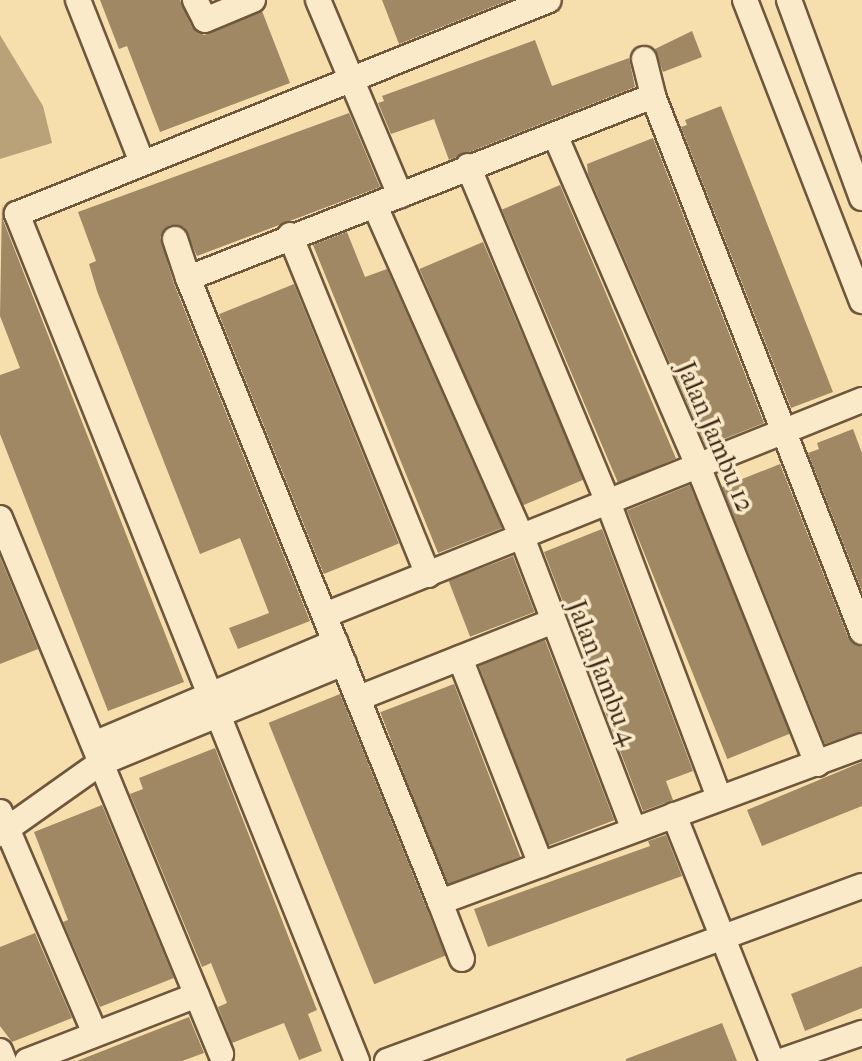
<!DOCTYPE html>
<style>
body{margin:0}
#map{position:relative;width:862px;height:1061px;overflow:hidden;background:#f7dfad;font-family:"IM FELL French Canon",serif}
div>[style]{position:absolute}
.water>*{inset:0;background:#b9a17a}
.building>*{inset:0;background:#a08865;transform-origin:0 0}
.roads{filter:drop-shadow(2px 0 #6f573d) drop-shadow(-2px 0 #6f573d) drop-shadow(0 2px #6f573d) drop-shadow(0 -2px #6f573d)}
.minor>*{height:24px;margin:-12px;padding:0 12px;transform-origin:12px;border-radius:12px;background:#faeaca}
span{translate:-50% -50%;white-space:nowrap;text-align:center;line-height:1.15;-webkit-text-stroke:7px #faeaca;paint-order:stroke}
.street-label{font-size:26px;color:#422a18}
</style>
<div id="map">
<div class="water">
<div style="clip-path:polygon(0 35px,43px 106px,52px 143px,0 159px)"></div>
</div>
<div class="building">
<div style="clip-path:polygon(100px 0,180px 0,192px 27px,204px 35px,262px 11px,290px 83px,160px 132px,127px 46px,119px 49px)"></div>
<div style="clip-path:polygon(382px 0,509px 0,399px 44px)"></div>
<div style="clip-path:polygon(692px 31px,702px 57px,663px 72px,655px 49px)"></div>
<div style="clip-path:polygon(535px 40px,552px 86px,629px 58px,635px 87px,449px 160px,434px 119px,391px 134px,378px 103px,384px 101px,382px 96px)"></div>
<div style="clip-path:polygon(721px 106px,833px 392px,791px 408px,681px 127px,687px 125px,685px 120px)"></div>
<div style="clip-path:polygon(349px 113px,380px 187px,197px 256px,184px 227px,170px 225px,160px 237px,174px 284px,310px 621px,238px 649px,229px 628px,269px 613px,240px 538px,200px 554px,97px 291px,89px 264px,96px 261px,78px 212px)"></div>
<div style="clip-path:polygon(653px 138px,764px 423px,706px 446px,588px 174px,587px 164px)"></div>
<div style="left:560px;top:185px;width:297px;height:63px;rotate:67deg"></div>
<div style="clip-path:polygon(2px 202px,3px 220px,184px 682px,108px 711px,0 434px,0 375px,20px 368px,0 316px)"></div>
<div style="clip-path:polygon(347px 232px,365px 277px,387px 269px,502px 528px,438px 553px,313px 245px)"></div>
<div style="left:483px;top:242px;width:258px;height:69px;rotate:67deg"></div>
<div style="left:294px;top:284px;width:280px;height:81px;rotate:68deg"></div>
<div style="clip-path:polygon(853px 429px,862px 453px,862px 591px,808px 453px,819px 449px,817px 443px)"></div>
<div style="clip-path:polygon(780px 464px,848px 637px,862px 647px,862px 731px,825px 744px,722px 487px)"></div>
<div style="left:690px;top:485px;width:268px;height:68px;rotate:68deg"></div>
<div style="clip-path:polygon(602px 529px,693px 771px,666px 781px,673px 800px,643px 811px,544px 552px)"></div>
<div style="left:513px;top:556px;width:60px;height:69px;rotate:69deg"></div>
<div style="clip-path:polygon(0 557px,38px 649px,0 664px)"></div>
<div style="left:545px;top:640px;width:193px;height:71px;rotate:69deg"></div>
<div style="left:454px;top:684px;width:185px;height:79px;rotate:69deg"></div>
<div style="left:340px;top:694px;width:282px;height:77px;rotate:68deg"></div>
<div style="clip-path:polygon(215px 748px,317px 1010px,308px 1014px,322px 1051px,299px 1060px,284px 1023px,232px 1043px,218px 1007px,227px 1003px,211px 963px,202px 967px,130px 794px,143px 789px,139px 778px)"></div>
<div style="clip-path:polygon(862px 762px,862px 806px,762px 846px,747px 810px)"></div>
<div style="clip-path:polygon(102px 805px,174px 978px,100px 1007px,63px 922px,68px 920px,34px 832px)"></div>
<div style="clip-path:polygon(666px 835px,682px 876px,488px 947px,474px 909px,650px 846px,648px 841px)"></div>
<div style="clip-path:polygon(35px 933px,72px 1018px,12px 1042px,0 1026px,0 947px)"></div>
<div style="clip-path:polygon(862px 966px,862px 1008px,805px 1031px,791px 994px)"></div>
<div style="clip-path:polygon(189px 1017px,204px 1053px,182px 1061px,77px 1061px)"></div>
<div style="clip-path:polygon(722px 1023px,737px 1061px,626px 1061px,626px 1059px)"></div>
</div>
<div class="roads">
<div class="minor">
<div style="left:78px;top:0;width:172px;rotate:68.5deg"></div>
<div style="left:195px;top:0;width:22px;rotate:63deg"></div>
<div style="left:205px;top:20px;width:52px;rotate:-22.6deg"></div>
<div style="left:318px;top:0;width:212px;rotate:67.2deg"></div>
<div style="left:745px;top:0;width:323px;rotate:68.8deg"></div>
<div style="left:789px;top:0;width:211px;rotate:69.8deg"></div>
<div style="left:644px;top:59px;width:38px;rotate:76deg"></div>
<div style="left:555px;top:135px;width:361px;rotate:66.6deg"></div>
<div style="left:698px;top:466px;width:321px;rotate:68.2deg"></div>
<div style="left:468px;top:166px;width:364px;rotate:67.4deg"></div>
<div style="left:608px;top:502px;width:316px;rotate:69.4deg"></div>
<div style="left:375px;top:206px;width:362px;rotate:66.1deg"></div>
<div style="left:522px;top:537px;width:311px;rotate:69.1deg"></div>
<div style="left:290px;top:235px;width:367px;rotate:67.9deg"></div>
<div style="left:175px;top:239px;width:41px;rotate:71.6deg"></div>
<div style="left:0;top:518px;width:580px;rotate:67.59deg"></div>
<div style="left:325px;top:615px;width:578px;rotate:-21.82deg"></div>
<div style="left:862px;top:632px;width:575px;rotate:-111.3deg"></div>
<div style="left:653px;top:96px;width:499px;rotate:158.6deg"></div>
<div style="left:188px;top:278px;width:673px;rotate:68.01deg"></div>
<div style="left:440px;top:902px;width:450px;rotate:-20.3deg"></div>
<div style="left:460px;top:658px;width:222px;rotate:68.6deg"></div>
<div style="left:359px;top:698px;width:206px;rotate:-21.6deg"></div>
<div style="left:94px;top:744px;width:262px;rotate:-22.9deg"></div>
<div style="left:0;top:812px;width:241px;rotate:66.8deg"></div>
<div style="left:674px;top:815px;width:265px;rotate:68.3deg"></div>
<div style="left:0;top:834px;width:121px;rotate:-35.3deg"></div>
<div style="left:99px;top:764px;width:265px;rotate:-22.4deg"></div>
<div style="left:440px;top:902px;width:61px;rotate:68.9deg"></div>
<div style="left:0;top:1051px;width:11px;rotate:68deg"></div>
<div style="left:27px;top:1061px;width:182px;rotate:-21.2deg"></div>
<div style="left:357px;top:1061px;width:913px;rotate:-111.87deg"></div>
<div style="left:17px;top:214px;width:573px;rotate:-21.91deg"></div>
<div style="left:387px;top:1061px;width:506px;rotate:-20.22deg"></div>
<div style="left:781px;top:1061px;width:86px;rotate:-19.1deg"></div>
</div>
</div>
<div class="street-label">
<span style="left:715px;top:437px;rotate:67deg">Jalan Jambu 12</span>
<span style="left:602px;top:673px;rotate:69deg">Jalan Jambu 4</span>
</div>
</div>
